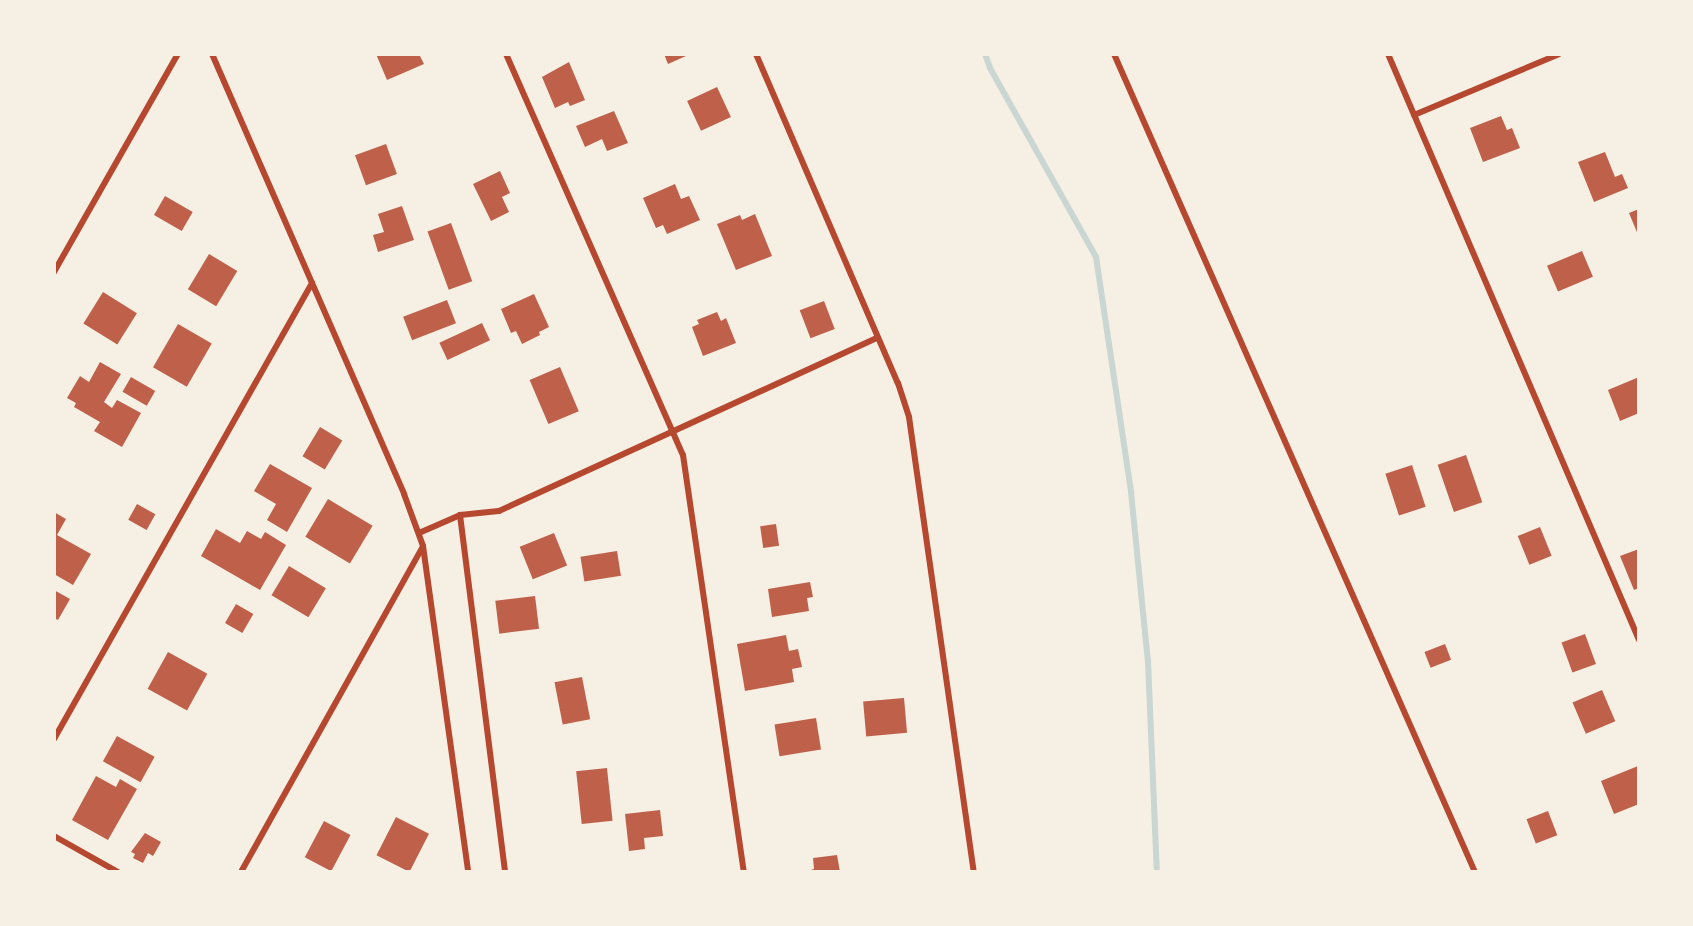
<!DOCTYPE html>
<style>
body{margin:0}
#map{position:relative;width:1693px;height:926px;overflow:hidden;background:#f6efe4;font-family:Rubik,sans-serif}
div>[style]{position:absolute}
.stream>*{height:6px;margin:-3px;padding:0 3px;transform-origin:3px;border-radius:3px;background:#c9d6d2}
.building>*{inset:0;background:#bf614a;transform-origin:0 0}
.minor>*{height:6px;margin:-3px;padding:0 3px;transform-origin:3px;border-radius:3px;background:#b5482f}
span{translate:-50% -50%;white-space:nowrap;text-align:center;line-height:1.15;-webkit-text-stroke:6px #f6efe4;paint-order:stroke}
.frame{position:absolute;inset:0;border:56px solid #f6efe4;pointer-events:none}
</style>
<div id="map">
<div class="stream">
<div style="left:985px;top:54px;width:15px;rotate:70deg"></div>
<div style="left:990px;top:68px;width:217px;rotate:60.7deg"></div>
<div style="left:1096px;top:257px;width:238px;rotate:81.5deg"></div>
<div style="left:1131px;top:492px;width:170px;rotate:84.3deg"></div>
<div style="left:1148px;top:661px;width:211px;rotate:87.6deg"></div>
</div>
<div class="building">
<div style="clip-path:polygon(376px 54px,419px 54px,424px 64px,387px 80px)"></div>
<div style="clip-path:polygon(664px 54px,685px 54px,686px 56px,668px 64px)"></div>
<div style="clip-path:polygon(569px 62px,585px 100px,570px 106px,568px 102px,555px 108px,542px 77px)"></div>
<div style="left:717px;top:87px;width:33px;height:33px;rotate:65deg"></div>
<div style="clip-path:polygon(614px 111px,628px 143px,607px 151px,602px 139px,585px 147px,576px 126px)"></div>
<div style="clip-path:polygon(1501px 116px,1507px 130px,1512px 128px,1520px 148px,1483px 162px,1470px 128px)"></div>
<div style="left:386px;top:144px;width:32px;height:33px;rotate:70deg"></div>
<div style="clip-path:polygon(1605px 152px,1615px 177px,1622px 174px,1628px 188px,1594px 202px,1578px 162px)"></div>
<div style="clip-path:polygon(500px 171px,510px 193px,502px 197px,509px 212px,491px 221px,473px 184px)"></div>
<div style="clip-path:polygon(675px 184px,681px 199px,689px 196px,700px 220px,667px 234px,663px 225px,656px 228px,643px 198px)"></div>
<div style="left:165px;top:196px;width:32px;height:22px;rotate:30deg"></div>
<div style="clip-path:polygon(402px 206px,414px 240px,378px 252px,373px 235px,384px 232px,378px 214px)"></div>
<div style="clip-path:polygon(1639px 209px,1639px 237px,1629px 213px)"></div>
<div style="clip-path:polygon(755px 214px,772px 256px,736px 270px,717px 224px,740px 215px,742px 220px)"></div>
<div style="left:451px;top:223px;width:62px;height:25px;rotate:70deg"></div>
<div style="left:1582px;top:251px;width:28px;height:38px;rotate:67deg"></div>
<div style="left:209px;top:254px;width:33px;height:41px;rotate:31deg"></div>
<div style="left:103px;top:292px;width:40px;height:37px;rotate:32deg"></div>
<div style="clip-path:polygon(534px 294px,549px 327px,539px 332px,540px 335px,522px 344px,516px 331px,511px 333px,501px 309px)"></div>
<div style="left:447px;top:300px;width:25px;height:47px;rotate:69deg"></div>
<div style="left:824px;top:301px;width:30px;height:26px;rotate:69deg"></div>
<div style="clip-path:polygon(717px 312px,721px 321px,726px 318px,736px 343px,703px 356px,692px 327px,699px 324px,697px 320px)"></div>
<div style="left:482px;top:323px;width:19px;height:47px;rotate:65deg"></div>
<div style="left:178px;top:324px;width:39px;height:50px;rotate:30deg"></div>
<div style="clip-path:polygon(100px 362px,121px 374px,104px 402px,112px 408px,117px 400px,141px 413px,122px 447px,94px 431px,100px 422px,74px 407px,76px 403px,67px 398px,80px 376px,89px 382px)"></div>
<div style="left:560px;top:367px;width:48px;height:33px;rotate:67deg"></div>
<div style="left:131px;top:377px;width:28px;height:17px;rotate:30deg"></div>
<div style="clip-path:polygon(1639px 377px,1639px 413px,1620px 421px,1608px 390px)"></div>
<div style="left:320px;top:427px;width:26px;height:34px;rotate:31deg"></div>
<div style="left:1466px;top:455px;width:50px;height:30px;rotate:71deg"></div>
<div style="clip-path:polygon(270px 464px,312px 488px,287px 532px,267px 520px,276px 504px,254px 491px)"></div>
<div style="left:1412px;top:465px;width:44px;height:28px;rotate:72deg"></div>
<div style="left:328px;top:499px;width:52px;height:44px;rotate:31deg"></div>
<div style="left:137px;top:504px;width:21px;height:18px;rotate:29deg"></div>
<div style="clip-path:polygon(54px 512px,66px 519px,57px 535px,91px 554px,73px 585px,54px 574px)"></div>
<div style="left:776px;top:524px;width:22px;height:16px;rotate:82deg"></div>
<div style="left:1540px;top:527px;width:31px;height:24px;rotate:68deg"></div>
<div style="clip-path:polygon(216px 529px,240px 543px,247px 531px,261px 539px,265px 532px,286px 545px,260px 590px,201px 556px)"></div>
<div style="left:554px;top:533px;width:35px;height:37px;rotate:68deg"></div>
<div style="clip-path:polygon(1639px 549px,1639px 588px,1634px 590px,1620px 556px)"></div>
<div style="left:617px;top:551px;width:25px;height:37px;rotate:81deg"></div>
<div style="left:289px;top:566px;width:43px;height:34px;rotate:31deg"></div>
<div style="clip-path:polygon(810px 582px,813px 597px,807px 598px,809px 611px,772px 617px,768px 589px)"></div>
<div style="clip-path:polygon(54px 590px,70px 599px,58px 620px,54px 618px)"></div>
<div style="left:535px;top:596px;width:33px;height:40px;rotate:83deg"></div>
<div style="left:236px;top:604px;width:20px;height:22px;rotate:30deg"></div>
<div style="left:1585px;top:634px;width:32px;height:25px;rotate:70deg"></div>
<div style="clip-path:polygon(786px 635px,789px 651px,798px 649px,802px 667px,792px 669px,794px 682px,745px 691px,737px 644px)"></div>
<div style="left:1445px;top:644px;width:17px;height:22px;rotate:69deg"></div>
<div style="left:168px;top:652px;width:45px;height:42px;rotate:29deg"></div>
<div style="left:582px;top:677px;width:43px;height:28px;rotate:79deg"></div>
<div style="left:1602px;top:690px;width:34px;height:32px;rotate:67deg"></div>
<div style="left:904px;top:698px;width:35px;height:41px;rotate:85deg"></div>
<div style="left:816px;top:718px;width:32px;height:42px;rotate:81deg"></div>
<div style="left:117px;top:736px;width:43px;height:29px;rotate:29deg"></div>
<div style="clip-path:polygon(1638px 766px,1639px 804px,1614px 814px,1601px 781px)"></div>
<div style="left:607px;top:768px;width:53px;height:31px;rotate:84deg"></div>
<div style="clip-path:polygon(96px 776px,116px 787px,120px 779px,137px 789px,108px 840px,72px 820px)"></div>
<div style="clip-path:polygon(660px 810px,663px 836px,644px 838px,645px 849px,629px 851px,625px 814px)"></div>
<div style="left:1548px;top:811px;width:26px;height:23px;rotate:69deg"></div>
<div style="left:396px;top:817px;width:37px;height:43px;rotate:27deg"></div>
<div style="left:324px;top:821px;width:30px;height:41px;rotate:28deg"></div>
<div style="clip-path:polygon(145px 833px,161px 842px,153px 856px,148px 853px,143px 863px,133px 858px,135px 854px,131px 852px)"></div>
<div style="clip-path:polygon(837px 855px,840px 872px,804px 872px,814px 869px,813px 858px)"></div>
</div>
<div class="minor">
<div style="left:212px;top:54px;width:480px;rotate:66.4deg"></div>
<div style="left:404px;top:494px;width:55px;rotate:69.9deg"></div>
<div style="left:423px;top:546px;width:329px;rotate:82.1deg"></div>
<div style="left:506px;top:54px;width:438px;rotate:66.2deg"></div>
<div style="left:683px;top:455px;width:421px;rotate:81.7deg"></div>
<div style="left:756px;top:54px;width:358px;rotate:66.7deg"></div>
<div style="left:898px;top:383px;width:36px;rotate:72deg"></div>
<div style="left:909px;top:417px;width:460px;rotate:81.9deg"></div>
<div style="left:1114px;top:54px;width:894px;rotate:66.19deg"></div>
<div style="left:1388px;top:54px;width:637px;rotate:66.81deg"></div>
<div style="left:1414px;top:115px;width:157px;rotate:-22.8deg"></div>
<div style="left:54px;top:272px;width:251px;rotate:-60.4deg"></div>
<div style="left:460px;top:515px;width:360px;rotate:82.8deg"></div>
<div style="left:419px;top:533px;width:45px;rotate:-23.7deg"></div>
<div style="left:460px;top:515px;width:39px;rotate:-6deg"></div>
<div style="left:499px;top:511px;width:416px;rotate:-24.6deg"></div>
<div style="left:54px;top:739px;width:524px;rotate:-60.5deg"></div>
<div style="left:54px;top:836px;width:73px;rotate:29.4deg"></div>
<div style="left:241px;top:872px;width:373px;rotate:-60.8deg"></div>
</div>
<div class="frame"></div>
</div>
